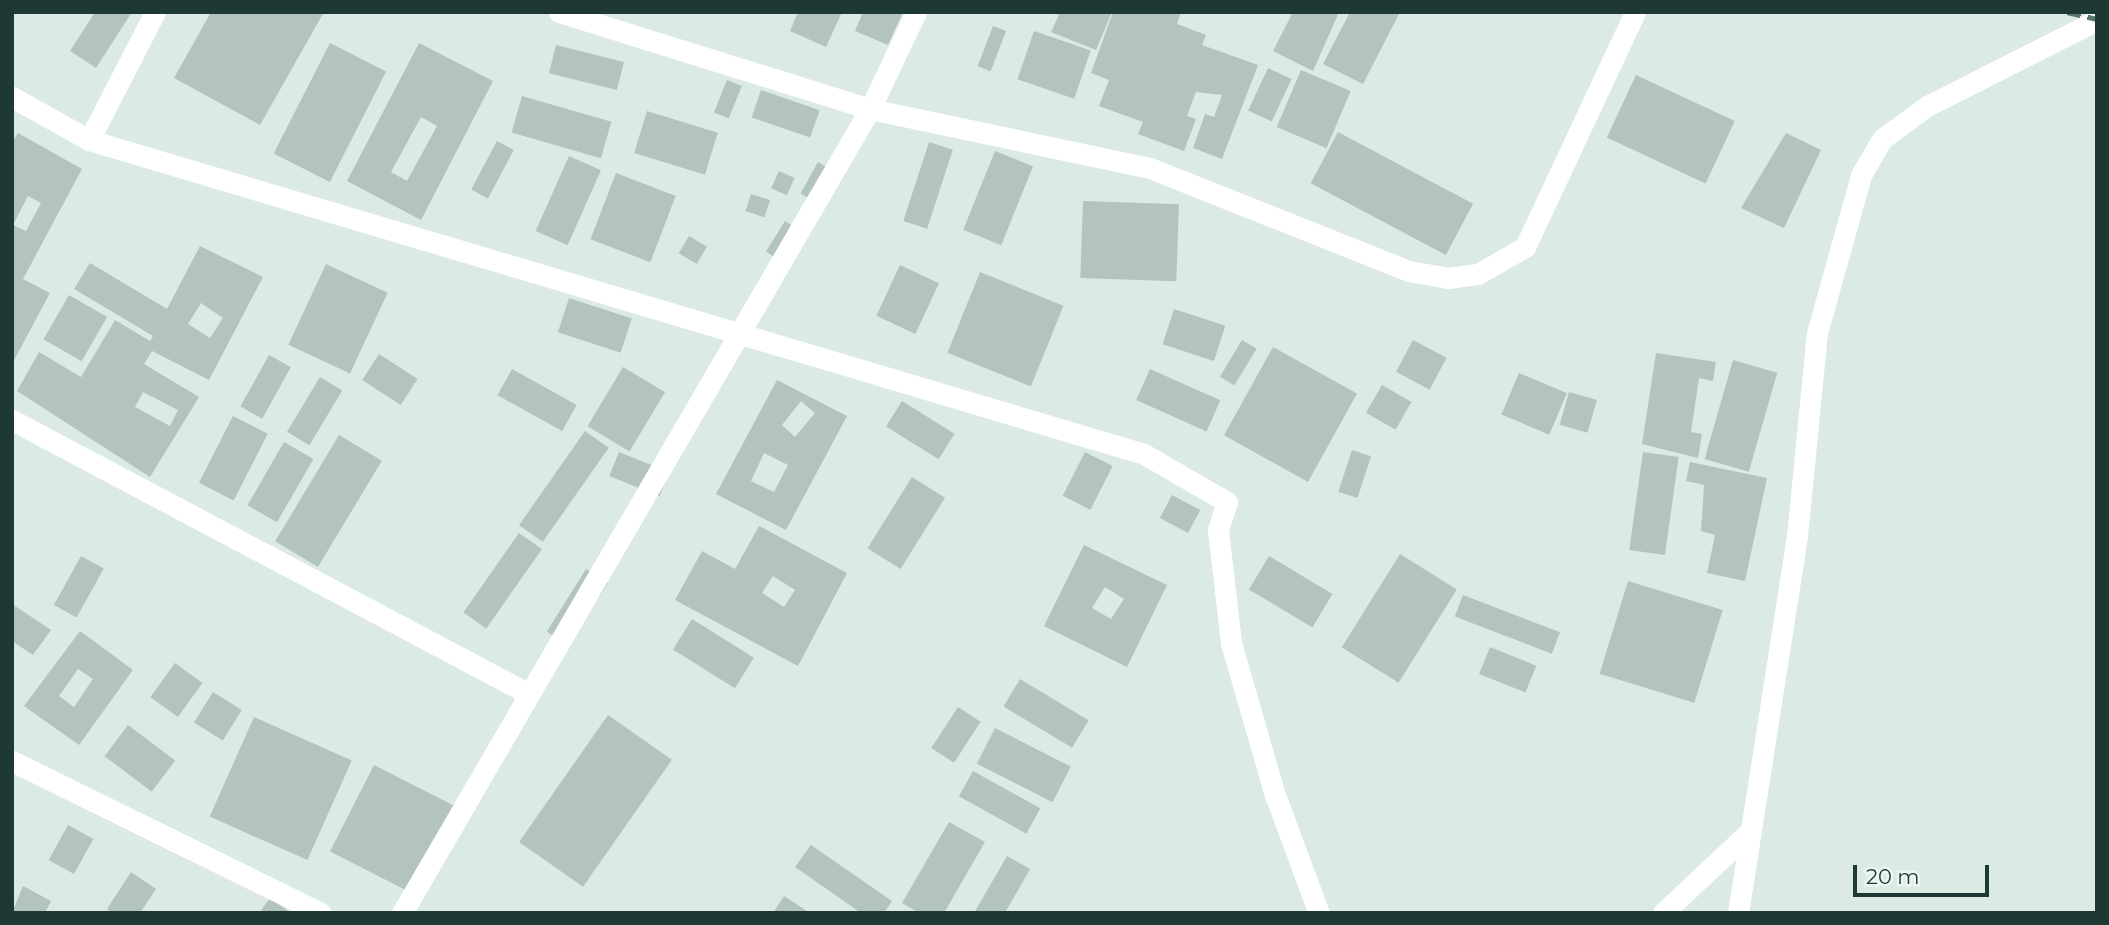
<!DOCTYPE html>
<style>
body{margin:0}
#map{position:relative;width:2109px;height:925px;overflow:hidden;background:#dceae4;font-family:Montserrat,sans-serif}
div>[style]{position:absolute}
.building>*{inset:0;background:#b2c4bd;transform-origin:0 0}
.minor>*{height:21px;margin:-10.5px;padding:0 10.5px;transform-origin:10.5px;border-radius:10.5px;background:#fff}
.rail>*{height:5px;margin-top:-2.5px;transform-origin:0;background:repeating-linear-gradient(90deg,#58756f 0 14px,transparent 0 21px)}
span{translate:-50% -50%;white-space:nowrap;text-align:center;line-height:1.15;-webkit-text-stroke:5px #edf6f2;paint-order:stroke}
.frame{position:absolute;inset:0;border:14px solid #1e3933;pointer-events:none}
.scale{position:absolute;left:1853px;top:865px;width:136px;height:32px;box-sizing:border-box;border:4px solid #1e3933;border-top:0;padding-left:9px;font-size:21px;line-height:24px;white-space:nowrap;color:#1e3933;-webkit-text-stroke:5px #edf6f2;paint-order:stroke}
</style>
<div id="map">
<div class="building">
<div style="clip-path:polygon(95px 12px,132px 12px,96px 68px,70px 51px)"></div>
<div style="clip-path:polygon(211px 12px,324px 12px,260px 125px,174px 78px)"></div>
<div style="clip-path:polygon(798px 12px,842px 12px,826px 47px,790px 31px)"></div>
<div style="clip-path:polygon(863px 12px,903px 12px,888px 45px,855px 31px)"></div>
<div style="clip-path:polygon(1053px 12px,1112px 12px,1096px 50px,1051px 32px,1059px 15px)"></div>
<div style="clip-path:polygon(1113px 12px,1181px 12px,1177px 24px,1206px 35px,1202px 45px,1258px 65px,1222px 159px,1193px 148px,1205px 114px,1214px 117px,1222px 95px,1196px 92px,1187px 116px,1196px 119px,1184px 151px,1138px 134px,1143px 122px,1099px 106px,1109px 80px,1091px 73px)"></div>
<div style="clip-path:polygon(1293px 12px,1339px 12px,1313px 71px,1273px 51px)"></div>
<div style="clip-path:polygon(1350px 12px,1400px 12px,1363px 84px,1323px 64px)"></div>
<div style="left:993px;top:26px;width:14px;height:43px;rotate:21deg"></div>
<div style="left:1034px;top:31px;width:60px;height:51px;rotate:19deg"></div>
<div style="left:330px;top:43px;width:63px;height:124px;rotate:27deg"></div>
<div style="clip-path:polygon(evenodd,419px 43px,493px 81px,421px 220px,347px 181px,419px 43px,421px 117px,437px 126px,407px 181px,391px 172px,421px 117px)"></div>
<div style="left:556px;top:45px;width:70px;height:29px;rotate:14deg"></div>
<div style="left:1268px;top:68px;width:26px;height:47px;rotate:25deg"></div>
<div style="left:1301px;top:70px;width:54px;height:62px;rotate:23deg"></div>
<div style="left:1636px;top:75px;width:109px;height:69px;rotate:25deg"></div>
<div style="left:727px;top:80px;width:16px;height:35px;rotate:22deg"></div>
<div style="left:761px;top:90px;width:62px;height:29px;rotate:19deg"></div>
<div style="left:522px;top:96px;width:93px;height:38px;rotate:16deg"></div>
<div style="left:647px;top:111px;width:74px;height:44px;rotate:17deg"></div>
<div style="left:1338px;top:132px;width:153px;height:58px;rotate:28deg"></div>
<div style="clip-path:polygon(evenodd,18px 133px,82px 169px,23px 279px,50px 293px,12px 364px,12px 143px,18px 133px,28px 196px,41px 203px,26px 231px,13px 225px,28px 196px)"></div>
<div style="clip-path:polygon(1786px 133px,1821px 150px,1784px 228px,1741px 208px)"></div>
<div style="left:497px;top:141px;width:19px;height:55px;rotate:28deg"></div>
<div style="left:929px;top:142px;width:25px;height:83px;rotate:18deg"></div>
<div style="left:995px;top:151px;width:41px;height:85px;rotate:22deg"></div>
<div style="left:569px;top:156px;width:35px;height:82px;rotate:24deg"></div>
<div style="left:818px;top:162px;width:21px;height:36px;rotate:29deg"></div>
<div style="left:779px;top:171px;width:17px;height:19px;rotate:24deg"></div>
<div style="left:616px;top:173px;width:64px;height:71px;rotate:21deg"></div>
<div style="left:751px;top:194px;width:20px;height:18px;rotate:18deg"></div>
<div style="left:1083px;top:201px;width:96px;height:77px;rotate:2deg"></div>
<div style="left:785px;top:221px;width:15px;height:36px;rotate:32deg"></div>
<div style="left:689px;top:236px;width:21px;height:20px;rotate:31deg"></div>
<div style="clip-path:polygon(evenodd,200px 246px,263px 277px,209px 380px,152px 351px,144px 364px,199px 397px,150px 477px,17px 391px,39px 352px,81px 377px,115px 320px,150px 341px,153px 336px,74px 289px,90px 263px,167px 309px,200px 246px,201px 303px,223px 318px,210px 338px,188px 324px,201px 303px,200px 246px,143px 392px,178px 410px,170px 426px,135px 407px,143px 392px)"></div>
<div style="left:326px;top:264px;width:68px;height:89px;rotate:25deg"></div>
<div style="left:900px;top:265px;width:43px;height:56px;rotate:25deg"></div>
<div style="left:980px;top:272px;width:90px;height:87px;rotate:22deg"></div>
<div style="left:69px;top:295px;width:44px;height:51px;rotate:30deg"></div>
<div style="left:569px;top:298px;width:66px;height:36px;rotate:18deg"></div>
<div style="left:1174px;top:309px;width:54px;height:37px;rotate:18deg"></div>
<div style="left:1242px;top:340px;width:17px;height:43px;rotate:31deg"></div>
<div style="left:1413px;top:340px;width:38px;height:36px;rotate:28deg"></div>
<div style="left:1273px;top:347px;width:96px;height:101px;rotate:29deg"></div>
<div style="clip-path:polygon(1656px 353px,1716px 362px,1713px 381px,1699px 378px,1691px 432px,1702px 434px,1698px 458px,1642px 444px)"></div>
<div style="left:379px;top:354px;width:46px;height:31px;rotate:33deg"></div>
<div style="left:269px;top:355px;width:25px;height:59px;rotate:29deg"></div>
<div style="left:1733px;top:360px;width:46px;height:103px;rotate:16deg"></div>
<div style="left:623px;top:367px;width:49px;height:69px;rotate:31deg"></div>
<div style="left:512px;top:369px;width:74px;height:30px;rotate:29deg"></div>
<div style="left:1150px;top:369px;width:77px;height:34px;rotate:24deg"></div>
<div style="left:1519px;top:373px;width:52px;height:45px;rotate:23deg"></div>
<div style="left:320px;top:377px;width:26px;height:64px;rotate:31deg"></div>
<div style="clip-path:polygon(evenodd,777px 380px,847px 416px,786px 530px,716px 494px,777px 380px,801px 401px,815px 413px,795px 437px,782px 425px,801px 401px,777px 380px,764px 453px,788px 465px,774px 492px,751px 481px,764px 453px)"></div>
<div style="left:1382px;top:385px;width:34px;height:32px;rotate:30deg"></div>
<div style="left:1569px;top:392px;width:29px;height:34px;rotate:16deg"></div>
<div style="left:902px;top:401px;width:62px;height:30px;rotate:32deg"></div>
<div style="left:233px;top:416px;width:39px;height:75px;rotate:27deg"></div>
<div style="left:585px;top:431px;width:29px;height:115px;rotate:35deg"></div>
<div style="left:339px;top:435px;width:50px;height:124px;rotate:31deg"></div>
<div style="left:284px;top:442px;width:34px;height:73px;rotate:30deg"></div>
<div style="left:1352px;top:450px;width:20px;height:44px;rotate:18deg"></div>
<div style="left:619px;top:452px;width:54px;height:26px;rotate:22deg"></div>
<div style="left:1085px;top:452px;width:31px;height:49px;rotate:27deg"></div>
<div style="left:1643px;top:452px;width:36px;height:99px;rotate:8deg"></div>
<div style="clip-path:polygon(1690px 462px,1767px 478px,1745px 581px,1707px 573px,1715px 535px,1701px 531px,1704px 485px,1686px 481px)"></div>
<div style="left:912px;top:477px;width:39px;height:84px;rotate:32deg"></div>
<div style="left:1172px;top:495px;width:32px;height:26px;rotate:28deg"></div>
<div style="clip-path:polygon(evenodd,759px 526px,847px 573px,798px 666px,675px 600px,702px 551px,735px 569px,759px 526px,773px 576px,795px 590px,784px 607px,762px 593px,773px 576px)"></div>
<div style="left:519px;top:533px;width:28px;height:97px;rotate:35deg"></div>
<div style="clip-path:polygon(evenodd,1084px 545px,1167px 585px,1127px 667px,1044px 626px,1084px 545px,1105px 587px,1124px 599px,1111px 619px,1092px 608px,1105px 587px)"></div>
<div style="left:1400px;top:554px;width:67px;height:110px;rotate:32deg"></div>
<div style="left:81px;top:556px;width:26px;height:56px;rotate:29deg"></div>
<div style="left:1269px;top:556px;width:74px;height:39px;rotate:31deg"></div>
<div style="left:586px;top:569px;width:26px;height:74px;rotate:32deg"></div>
<div style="left:1628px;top:581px;width:99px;height:97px;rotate:17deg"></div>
<div style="left:1463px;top:595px;width:104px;height:23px;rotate:21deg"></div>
<div style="clip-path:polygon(12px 604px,51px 630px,33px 655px,12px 641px)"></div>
<div style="left:692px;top:619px;width:73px;height:36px;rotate:32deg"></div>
<div style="clip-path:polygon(evenodd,80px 631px,133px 670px,79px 745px,24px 706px,80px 631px,78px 669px,93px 679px,74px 707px,59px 696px,78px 669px)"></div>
<div style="left:1490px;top:647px;width:50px;height:29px;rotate:22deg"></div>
<div style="left:175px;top:663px;width:34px;height:42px;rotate:36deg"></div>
<div style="left:1020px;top:679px;width:80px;height:32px;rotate:31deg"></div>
<div style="left:213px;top:692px;width:34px;height:36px;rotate:32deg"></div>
<div style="left:958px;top:707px;width:27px;height:49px;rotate:33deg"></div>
<div style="left:608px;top:715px;width:78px;height:155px;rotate:35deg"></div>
<div style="left:254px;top:717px;width:107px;height:109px;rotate:24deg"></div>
<div style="left:128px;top:725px;width:59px;height:39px;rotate:37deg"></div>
<div style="left:995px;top:728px;width:85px;height:40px;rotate:27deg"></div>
<div style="left:374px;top:765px;width:101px;height:97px;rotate:27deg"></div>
<div style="left:973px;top:771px;width:77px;height:29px;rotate:29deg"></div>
<div style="clip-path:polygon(949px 822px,985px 842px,944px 913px,919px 913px,902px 903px)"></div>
<div style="left:68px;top:825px;width:29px;height:40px;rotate:29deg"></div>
<div style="clip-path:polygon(811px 845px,892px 901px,884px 913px,861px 913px,795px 867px)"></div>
<div style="clip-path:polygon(1007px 856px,1030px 869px,1005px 913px,974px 913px)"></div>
<div style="clip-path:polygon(131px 872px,156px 889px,140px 913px,113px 913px,107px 909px)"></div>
<div style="clip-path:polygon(23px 886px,51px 901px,45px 913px,12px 913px)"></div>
<div style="clip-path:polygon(784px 896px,810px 913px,773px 913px)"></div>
<div style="clip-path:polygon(270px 898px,291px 913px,259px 913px)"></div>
</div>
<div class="minor">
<div style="left:559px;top:12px;width:326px;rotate:17.3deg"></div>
<div style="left:870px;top:109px;width:286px;rotate:11.9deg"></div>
<div style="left:1150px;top:168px;width:279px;rotate:21.7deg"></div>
<div style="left:1409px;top:271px;width:40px;rotate:10deg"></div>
<div style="left:1448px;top:278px;width:30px;rotate:-8deg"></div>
<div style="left:1478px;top:274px;width:54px;rotate:-29.9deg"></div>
<div style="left:1525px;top:247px;width:259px;rotate:-64.9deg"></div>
<div style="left:12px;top:97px;width:88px;rotate:29.2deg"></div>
<div style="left:89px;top:140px;width:1101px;rotate:16.57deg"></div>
<div style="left:1144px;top:454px;width:96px;rotate:30deg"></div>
<div style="left:1227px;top:502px;width:29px;rotate:108deg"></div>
<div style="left:1218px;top:530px;width:114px;rotate:83.4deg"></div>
<div style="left:1231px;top:643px;width:158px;rotate:73.9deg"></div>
<div style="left:1275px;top:795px;width:126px;rotate:69.6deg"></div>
<div style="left:89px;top:140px;width:144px;rotate:-62.7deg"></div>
<div style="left:12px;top:420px;width:585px;rotate:27.92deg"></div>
<div style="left:12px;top:761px;width:344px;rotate:26.2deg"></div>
<div style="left:402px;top:913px;width:930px;rotate:-59.8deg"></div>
<div style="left:870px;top:109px;width:107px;rotate:-64.6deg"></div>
<div style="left:1663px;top:913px;width:115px;rotate:-43.2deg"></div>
<div style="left:1738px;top:913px;width:382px;rotate:-81.1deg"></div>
<div style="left:1797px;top:536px;width:204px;rotate:-84.4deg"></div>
<div style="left:1817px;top:333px;width:164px;rotate:-74.4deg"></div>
<div style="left:1861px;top:175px;width:42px;rotate:-59.7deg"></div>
<div style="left:1882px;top:139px;width:56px;rotate:-36.3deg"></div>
<div style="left:1927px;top:106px;width:191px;rotate:-26.8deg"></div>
</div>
<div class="rail">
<div style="left:2067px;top:12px;width:31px;rotate:13deg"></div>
</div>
<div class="frame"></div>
<div class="scale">20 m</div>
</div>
